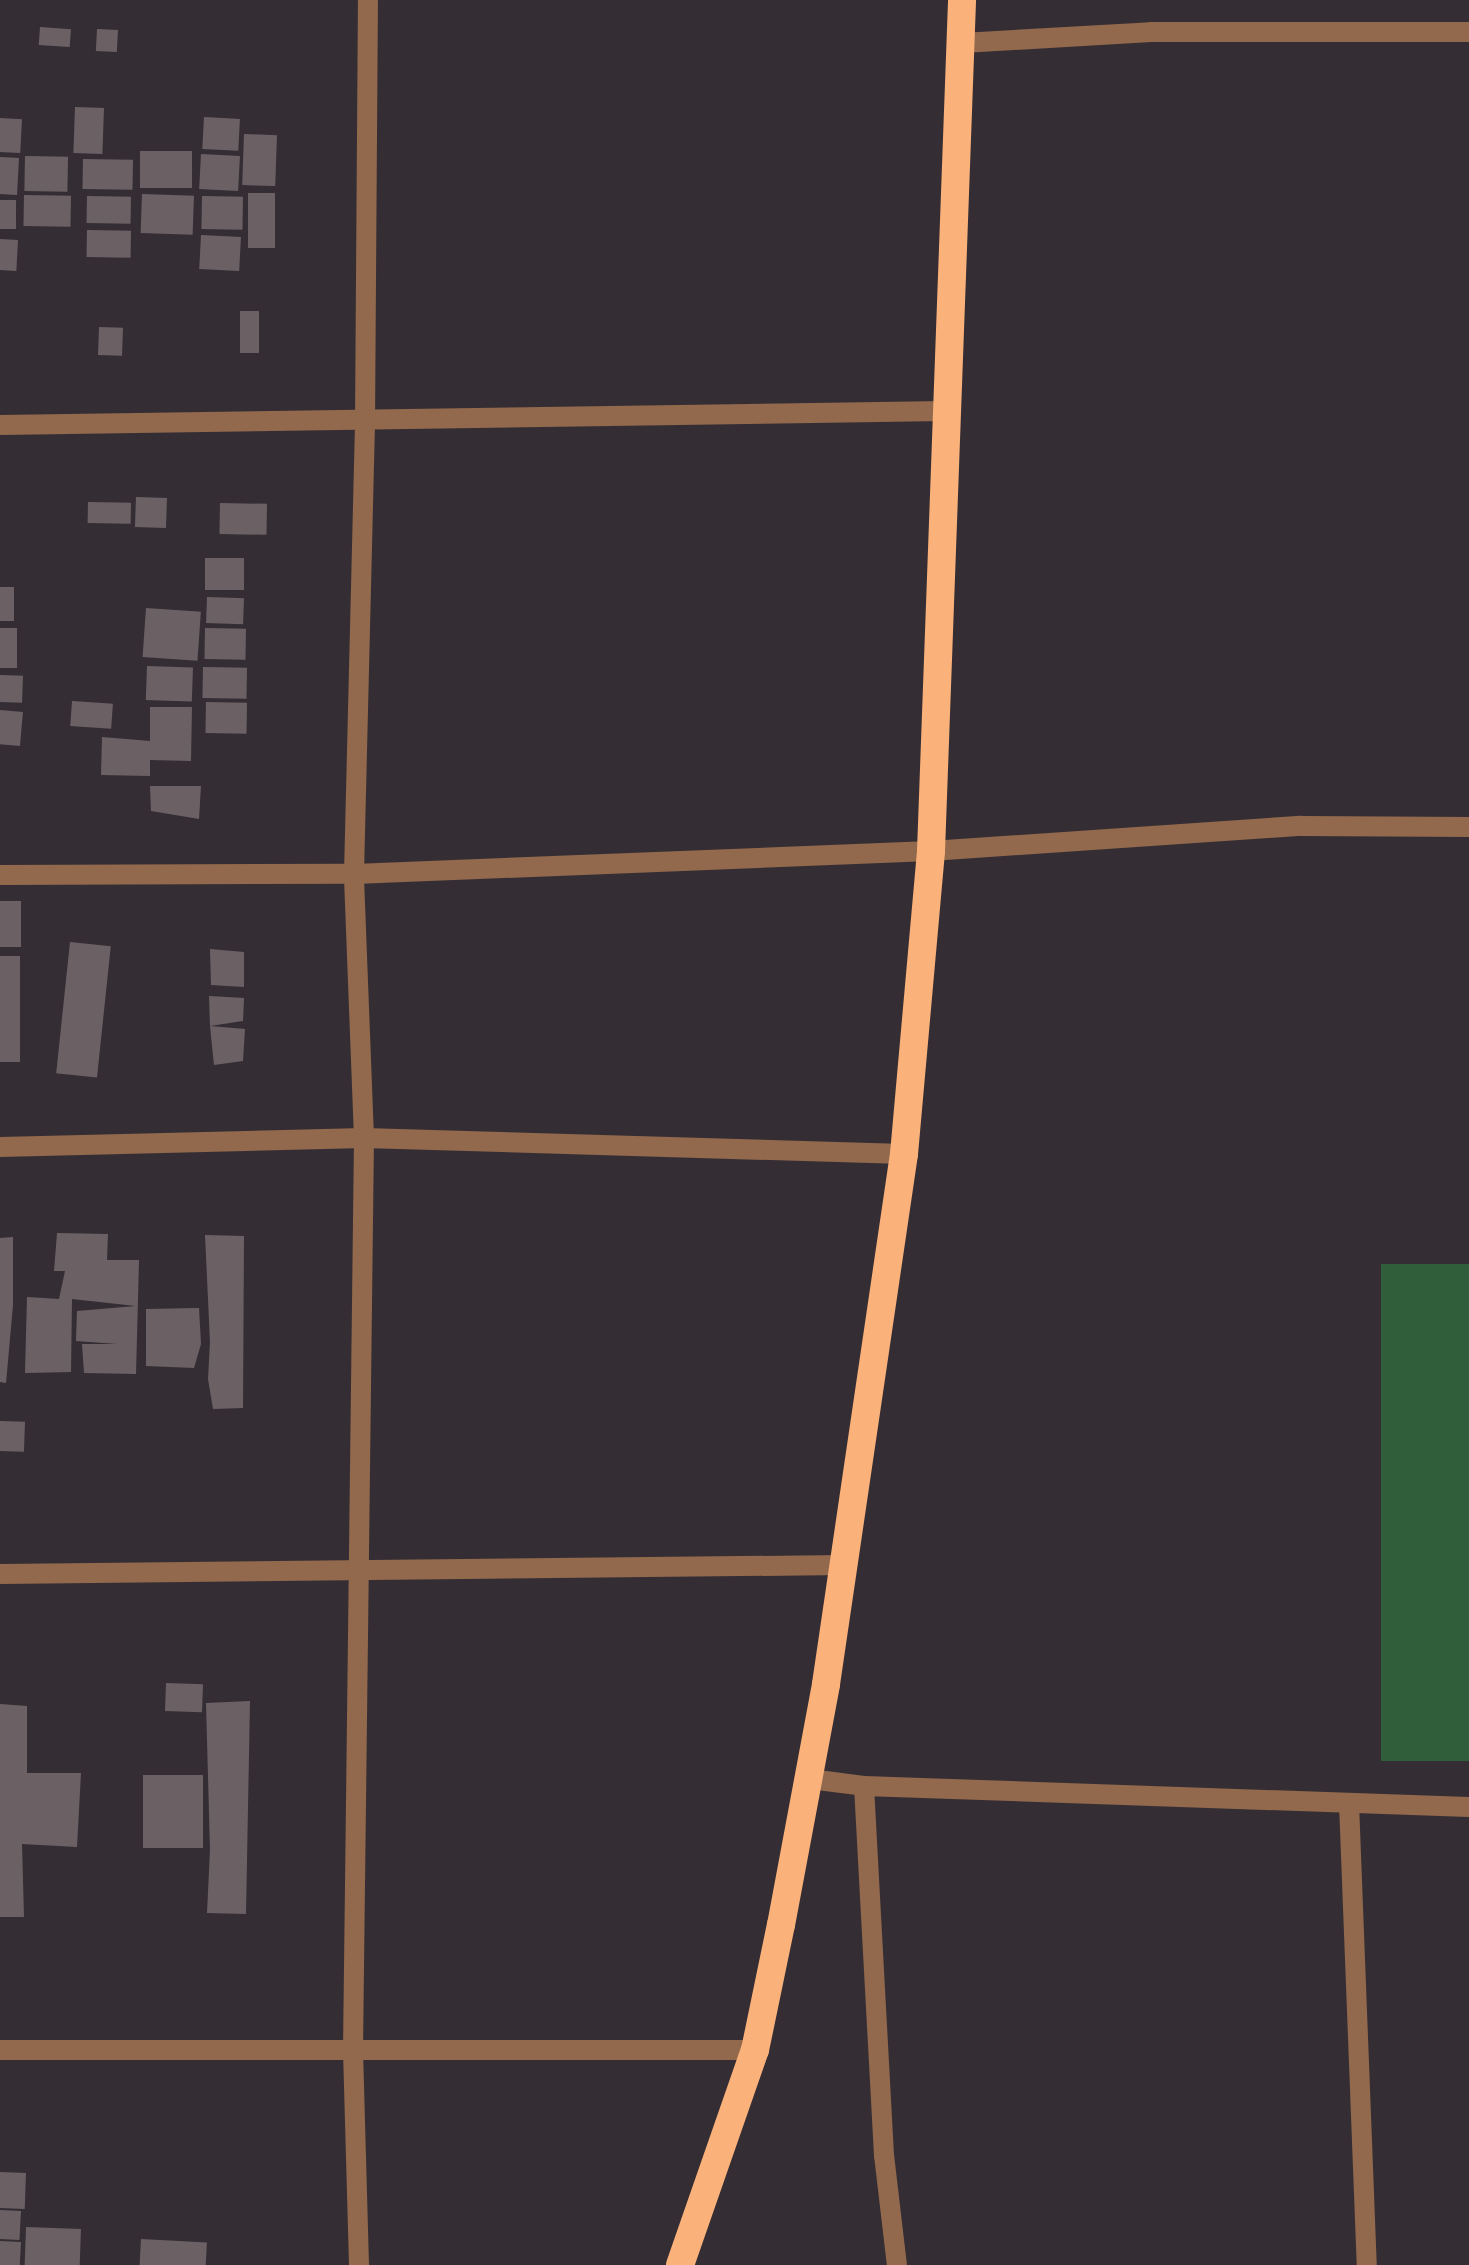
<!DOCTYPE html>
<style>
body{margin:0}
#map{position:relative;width:1469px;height:2265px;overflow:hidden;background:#342e34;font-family:"PT Sans",sans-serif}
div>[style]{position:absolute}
.green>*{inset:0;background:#315e3a;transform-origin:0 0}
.building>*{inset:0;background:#6b6165;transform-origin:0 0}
.minor>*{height:20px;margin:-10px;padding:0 10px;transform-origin:10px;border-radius:10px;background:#92694c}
.trunk>*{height:28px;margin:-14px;padding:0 14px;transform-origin:14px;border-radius:14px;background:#fab17a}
span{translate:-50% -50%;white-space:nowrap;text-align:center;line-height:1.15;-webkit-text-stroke:8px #1a171a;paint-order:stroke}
</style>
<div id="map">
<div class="green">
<div style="left:1381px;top:1264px;width:88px;height:497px"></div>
</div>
<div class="building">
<div style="left:40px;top:27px;width:31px;height:18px;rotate:4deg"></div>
<div style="left:97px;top:29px;width:21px;height:22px;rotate:3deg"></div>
<div style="left:75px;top:107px;width:29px;height:46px;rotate:2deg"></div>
<div style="left:204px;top:117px;width:36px;height:32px;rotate:3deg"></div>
<div style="left:0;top:118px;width:22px;height:34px;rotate:3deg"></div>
<div style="left:244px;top:134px;width:33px;height:51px;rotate:2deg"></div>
<div style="left:140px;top:151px;width:52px;height:37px"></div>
<div style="left:201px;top:154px;width:39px;height:35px;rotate:3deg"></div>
<div style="left:25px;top:156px;width:43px;height:35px;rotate:1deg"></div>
<div style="left:0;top:157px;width:19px;height:37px;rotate:3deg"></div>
<div style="left:83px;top:159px;width:50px;height:30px;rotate:1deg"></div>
<div style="left:275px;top:193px;width:55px;height:27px;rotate:90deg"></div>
<div style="left:142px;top:194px;width:52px;height:39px;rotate:2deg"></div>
<div style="left:24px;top:195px;width:47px;height:31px;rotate:1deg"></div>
<div style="left:87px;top:196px;width:44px;height:27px;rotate:1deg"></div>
<div style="left:202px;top:196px;width:41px;height:33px;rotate:1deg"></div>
<div style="left:0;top:200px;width:16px;height:29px"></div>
<div style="left:87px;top:230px;width:44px;height:27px;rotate:1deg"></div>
<div style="left:201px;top:235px;width:40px;height:34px;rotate:3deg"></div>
<div style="left:0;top:239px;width:18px;height:31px;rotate:3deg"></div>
<div style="left:240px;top:311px;width:19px;height:42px"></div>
<div style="left:99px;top:327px;width:24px;height:28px;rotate:2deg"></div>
<div style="left:136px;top:497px;width:31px;height:30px;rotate:2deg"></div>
<div style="left:88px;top:502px;width:43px;height:21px;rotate:1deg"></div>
<div style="left:220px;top:503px;width:47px;height:31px;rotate:1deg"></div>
<div style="left:205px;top:558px;width:39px;height:32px"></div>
<div style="left:0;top:587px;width:14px;height:34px"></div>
<div style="left:207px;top:597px;width:37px;height:26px;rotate:2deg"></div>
<div style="left:146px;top:608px;width:55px;height:49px;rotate:4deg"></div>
<div style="left:0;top:628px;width:17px;height:40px"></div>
<div style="left:205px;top:628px;width:41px;height:31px;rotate:1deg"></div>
<div style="left:147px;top:666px;width:46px;height:34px;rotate:2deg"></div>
<div style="left:203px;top:667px;width:44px;height:31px;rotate:1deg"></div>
<div style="left:0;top:675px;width:23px;height:27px;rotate:2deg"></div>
<div style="left:72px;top:701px;width:41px;height:25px;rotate:4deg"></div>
<div style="left:206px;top:702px;width:41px;height:31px;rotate:1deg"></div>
<div style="clip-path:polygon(150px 707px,192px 707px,191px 761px,150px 760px,150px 776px,101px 775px,102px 737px,150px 741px)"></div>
<div style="left:0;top:710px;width:23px;height:34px;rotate:5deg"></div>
<div style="clip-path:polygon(150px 786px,201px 786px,199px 819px,151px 811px)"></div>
<div style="left:0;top:901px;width:21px;height:46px"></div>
<div style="left:70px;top:942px;width:41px;height:132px;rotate:6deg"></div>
<div style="clip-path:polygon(210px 949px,244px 952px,244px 987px,211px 985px)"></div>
<div style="left:0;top:956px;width:20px;height:106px"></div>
<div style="clip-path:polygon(209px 996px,244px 998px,243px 1021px,210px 1026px)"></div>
<div style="clip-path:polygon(210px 1026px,245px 1029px,243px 1061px,214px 1065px)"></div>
<div style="clip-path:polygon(57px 1233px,108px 1234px,107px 1260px,139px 1260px,136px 1374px,84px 1373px,82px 1344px,117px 1344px,76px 1341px,77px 1311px,136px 1306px,72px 1299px,71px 1372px,25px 1373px,27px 1297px,59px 1299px,65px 1271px,54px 1271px)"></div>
<div style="clip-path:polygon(205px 1235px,244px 1236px,243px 1408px,213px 1409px,208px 1379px,210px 1342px)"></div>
<div style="clip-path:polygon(13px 1237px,13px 1305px,6px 1383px,0 1382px,0 1238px)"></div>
<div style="clip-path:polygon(199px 1308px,201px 1344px,194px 1368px,146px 1366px,146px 1309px)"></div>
<div style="left:0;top:1421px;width:25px;height:30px;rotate:2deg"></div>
<div style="left:166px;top:1683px;width:37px;height:28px;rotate:2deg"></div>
<div style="clip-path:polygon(250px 1701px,246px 1914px,207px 1913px,210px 1850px,206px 1703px)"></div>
<div style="clip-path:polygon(0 1704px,27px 1706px,27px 1773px,81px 1773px,77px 1847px,22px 1844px,24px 1917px,0 1917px)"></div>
<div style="left:143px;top:1775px;width:60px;height:73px"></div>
<div style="left:0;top:2172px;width:26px;height:36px;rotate:2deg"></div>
<div style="left:0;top:2210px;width:21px;height:29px;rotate:3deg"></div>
<div style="left:26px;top:2227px;width:55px;height:38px;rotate:2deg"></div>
<div style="left:141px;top:2239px;width:66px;height:26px;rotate:3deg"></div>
<div style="left:0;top:2241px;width:21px;height:24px;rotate:3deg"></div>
</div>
<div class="minor">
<div style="left:962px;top:43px;width:189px;rotate:-3.3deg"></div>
<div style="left:1151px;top:32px;width:318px"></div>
<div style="left:0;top:425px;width:945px;rotate:-0.85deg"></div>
<div style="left:0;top:875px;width:354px;rotate:-0.2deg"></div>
<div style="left:354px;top:874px;width:577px;rotate:-2.28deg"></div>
<div style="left:931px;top:851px;width:371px;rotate:-3.9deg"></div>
<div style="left:1301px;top:826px;width:168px;rotate:0.3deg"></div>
<div style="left:0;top:1147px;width:364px;rotate:-1.4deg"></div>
<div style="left:364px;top:1138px;width:540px;rotate:1.7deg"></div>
<div style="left:0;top:1574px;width:842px;rotate:-0.61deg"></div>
<div style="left:810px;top:1779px;width:54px;rotate:7.4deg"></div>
<div style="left:864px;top:1786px;width:605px;rotate:1.99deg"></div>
<div style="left:864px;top:1786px;width:370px;rotate:86.9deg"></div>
<div style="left:884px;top:2155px;width:111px;rotate:83.3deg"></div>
<div style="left:1349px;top:1803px;width:462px;rotate:87.8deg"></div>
<div style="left:0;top:2050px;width:755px"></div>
<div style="left:359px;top:2265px;width:214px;rotate:-91.6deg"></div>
<div style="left:353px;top:2051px;width:913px;rotate:-89.31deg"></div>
<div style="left:364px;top:1138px;width:264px;rotate:-92.2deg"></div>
<div style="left:354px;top:874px;width:451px;rotate:-88.6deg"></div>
<div style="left:365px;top:423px;width:423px;rotate:-89.6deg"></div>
</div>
<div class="trunk">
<div style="left:680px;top:2265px;width:228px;rotate:-70.8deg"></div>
<div style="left:755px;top:2050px;width:128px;rotate:-78.3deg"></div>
<div style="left:781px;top:1925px;width:245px;rotate:-79.4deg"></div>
<div style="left:826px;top:1684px;width:536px;rotate:-81.63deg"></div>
<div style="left:904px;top:1154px;width:304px;rotate:-84.9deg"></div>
<div style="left:931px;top:851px;width:852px;rotate:-87.91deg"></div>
</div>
</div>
